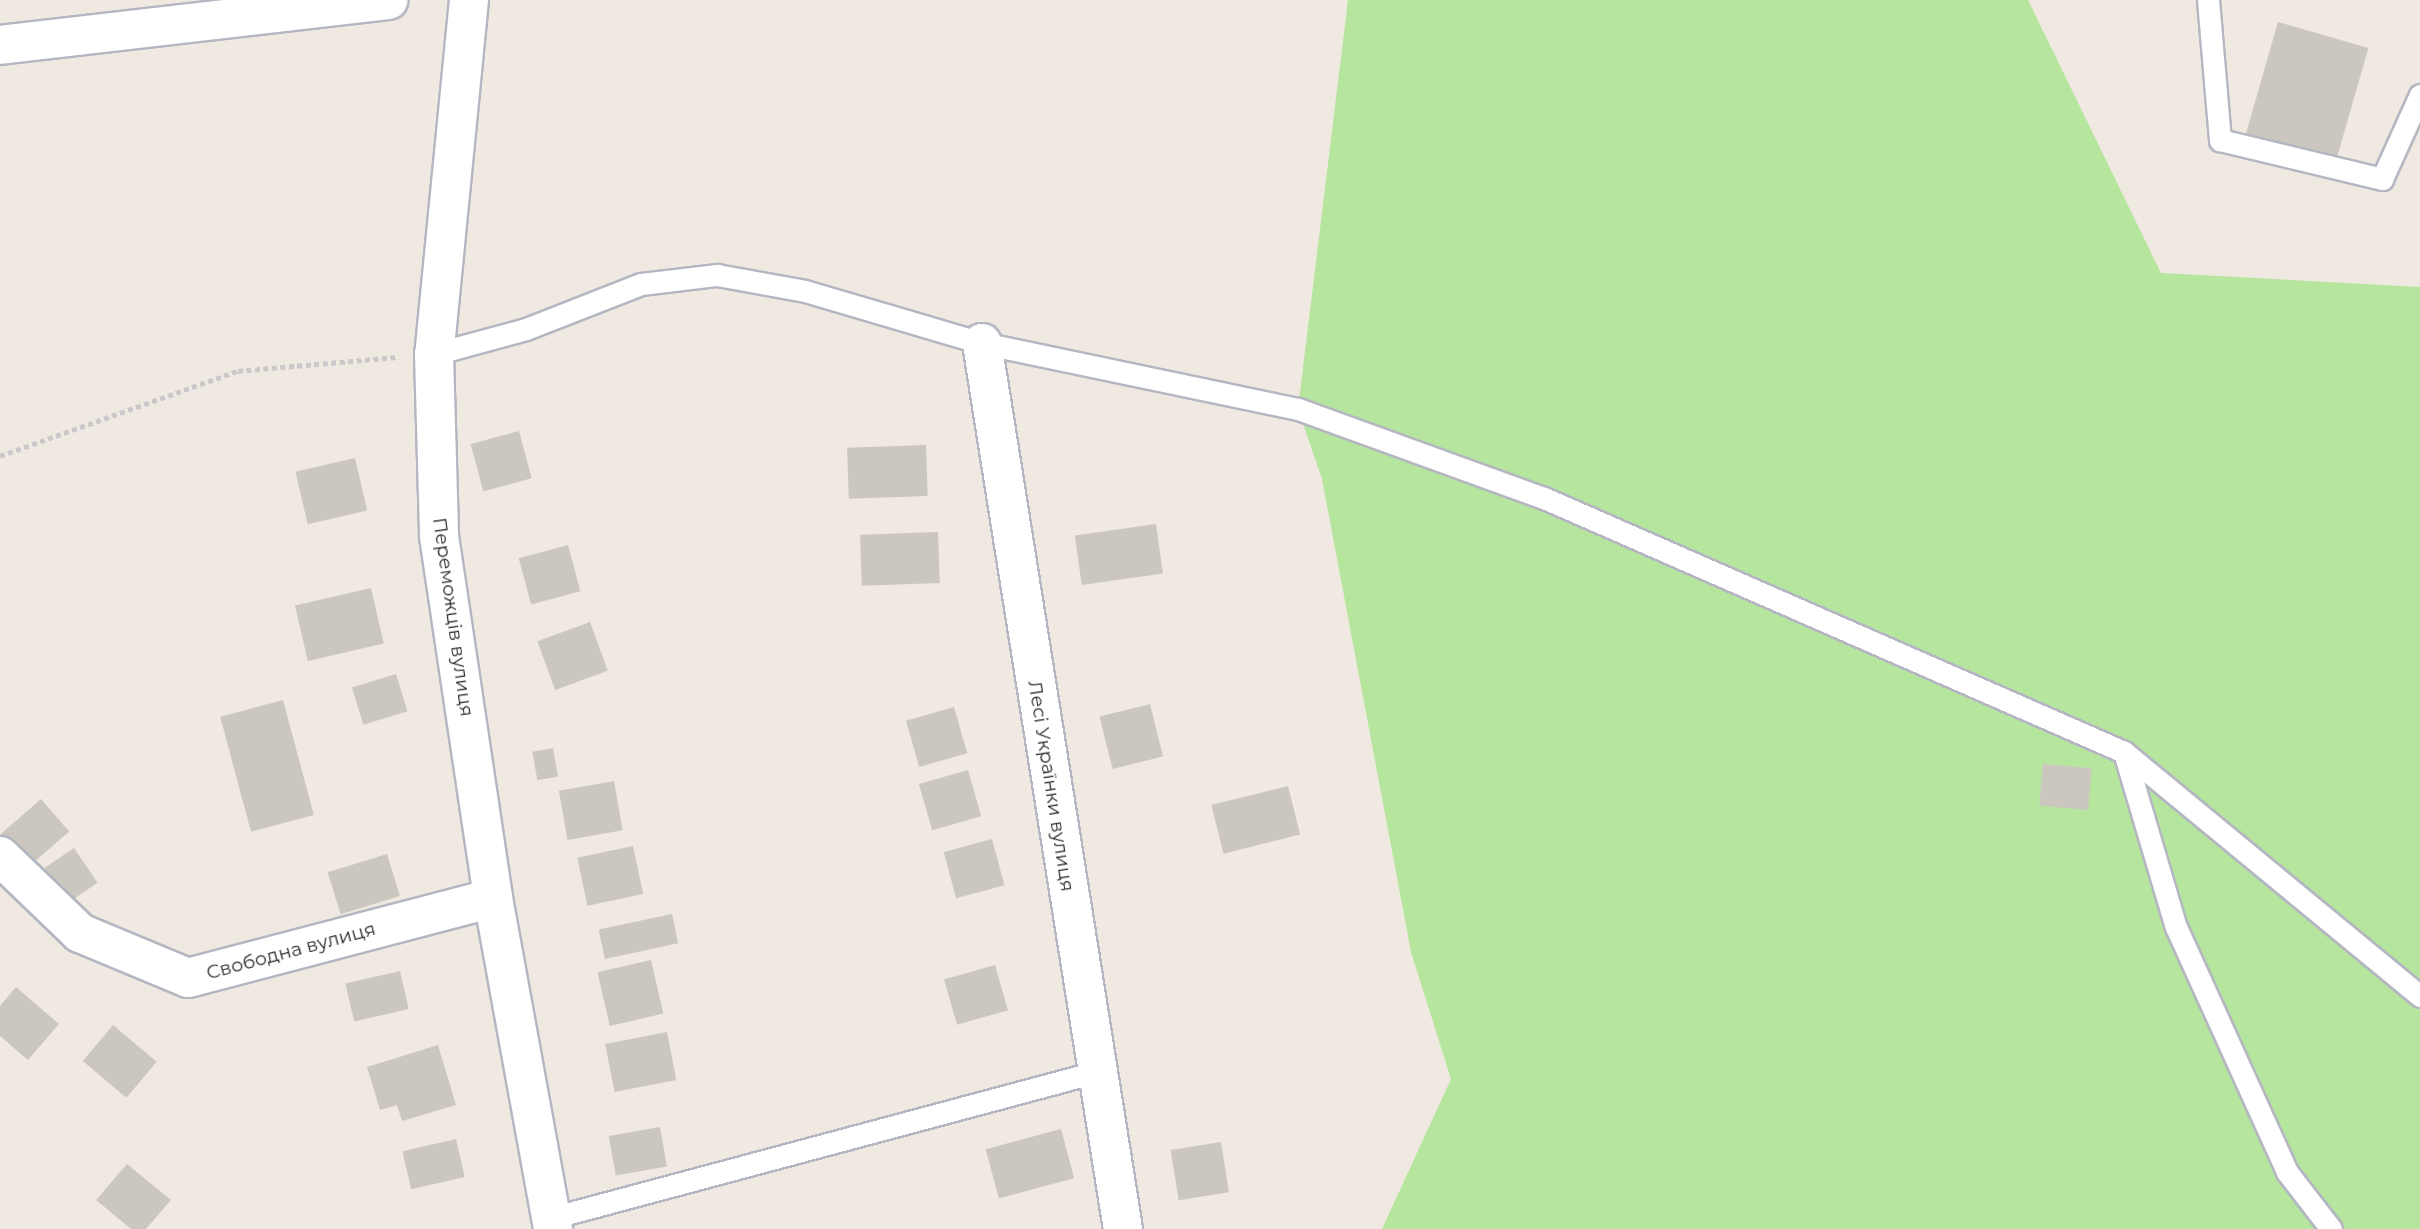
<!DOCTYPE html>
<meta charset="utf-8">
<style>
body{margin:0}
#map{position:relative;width:2420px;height:1229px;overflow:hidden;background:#efe9e1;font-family:Montserrat,sans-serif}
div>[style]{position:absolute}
.green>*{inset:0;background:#b6e59e}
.building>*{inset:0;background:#cbc7bf;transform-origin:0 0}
.path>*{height:4.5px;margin-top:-2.25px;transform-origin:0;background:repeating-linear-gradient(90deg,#c9c9c9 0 5px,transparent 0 8.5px)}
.roads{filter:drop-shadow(2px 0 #b4b7c1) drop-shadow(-2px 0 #b4b7c1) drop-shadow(0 2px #b4b7c1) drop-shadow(0 -2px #b4b7c1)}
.lane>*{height:21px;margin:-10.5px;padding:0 10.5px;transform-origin:10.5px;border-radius:10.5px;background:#fff}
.street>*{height:38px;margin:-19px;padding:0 19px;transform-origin:19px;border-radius:19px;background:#fff}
.secondary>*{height:38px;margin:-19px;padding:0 19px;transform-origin:19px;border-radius:19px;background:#fff}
span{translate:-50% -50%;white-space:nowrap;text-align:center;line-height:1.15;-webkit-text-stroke:7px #fff;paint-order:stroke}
.street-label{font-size:19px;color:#2e2e2e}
</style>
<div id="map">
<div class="green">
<div style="clip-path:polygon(1348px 0,2028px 0,2161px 273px,2420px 287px,2420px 1229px,1382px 1229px,1451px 1079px,1411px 952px,1322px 479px,1298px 409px)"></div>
</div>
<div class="building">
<div style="left:2278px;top:22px;width:94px;height:128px;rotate:16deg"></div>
<div style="left:519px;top:431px;width:49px;height:50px;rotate:75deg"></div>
<div style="left:926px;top:445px;width:51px;height:79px;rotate:88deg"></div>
<div style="left:355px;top:458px;width:54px;height:61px;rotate:77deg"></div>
<div style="left:1156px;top:524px;width:50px;height:82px;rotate:82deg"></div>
<div style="left:938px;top:532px;width:51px;height:78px;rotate:88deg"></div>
<div style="left:568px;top:545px;width:48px;height:51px;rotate:75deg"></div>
<div style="left:371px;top:588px;width:57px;height:78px;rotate:77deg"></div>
<div style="left:590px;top:622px;width:52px;height:56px;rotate:70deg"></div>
<div style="left:396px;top:674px;width:39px;height:46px;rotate:73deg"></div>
<div style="left:283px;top:700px;width:119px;height:65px;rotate:75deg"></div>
<div style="left:1150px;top:704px;width:54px;height:52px;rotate:76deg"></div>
<div style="left:954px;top:707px;width:48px;height:50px;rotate:74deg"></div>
<div style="left:553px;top:748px;width:29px;height:21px;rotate:80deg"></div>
<div style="left:2043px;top:764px;width:49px;height:42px;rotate:5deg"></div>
<div style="left:968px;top:770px;width:48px;height:51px;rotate:74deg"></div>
<div style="left:614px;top:781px;width:50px;height:56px;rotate:80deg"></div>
<div style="left:1288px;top:786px;width:50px;height:79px;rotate:76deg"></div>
<div style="left:41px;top:799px;width:43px;height:55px;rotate:49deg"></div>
<div style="left:992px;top:839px;width:48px;height:50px;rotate:75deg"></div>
<div style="left:633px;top:846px;width:49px;height:57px;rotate:78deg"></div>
<div style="left:74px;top:848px;width:42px;height:36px;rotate:56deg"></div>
<div style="left:387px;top:854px;width:44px;height:62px;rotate:73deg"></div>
<div style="left:672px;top:914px;width:30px;height:75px;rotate:78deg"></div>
<div style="left:651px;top:960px;width:55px;height:55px;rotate:77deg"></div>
<div style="left:995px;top:965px;width:47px;height:53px;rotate:74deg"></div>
<div style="left:400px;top:971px;width:39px;height:56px;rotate:77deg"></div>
<div style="clip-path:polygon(16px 987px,59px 1024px,28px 1060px,0 1036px,0 1006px)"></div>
<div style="left:113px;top:1025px;width:57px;height:47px;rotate:40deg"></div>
<div style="left:667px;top:1032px;width:49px;height:63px;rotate:79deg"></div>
<div style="clip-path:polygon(438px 1045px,456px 1105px,402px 1121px,397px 1105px,380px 1110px,367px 1067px)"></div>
<div style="left:660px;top:1127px;width:40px;height:52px;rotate:80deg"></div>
<div style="left:1061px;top:1129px;width:51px;height:78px;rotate:75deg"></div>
<div style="left:456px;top:1139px;width:39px;height:55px;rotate:77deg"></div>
<div style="left:1221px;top:1142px;width:51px;height:51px;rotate:81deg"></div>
<div style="clip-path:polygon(127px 1164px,171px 1200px,146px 1229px,131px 1229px,96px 1200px)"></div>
</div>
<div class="path">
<div style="left:0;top:456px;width:253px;rotate:-19.7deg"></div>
<div style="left:238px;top:371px;width:160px;rotate:-5deg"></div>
</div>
<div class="roads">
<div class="lane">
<div style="left:2208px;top:0;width:141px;rotate:85.1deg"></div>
<div style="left:2220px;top:140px;width:167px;rotate:13.5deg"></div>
<div style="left:2382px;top:179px;width:92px;rotate:-65.7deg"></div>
<div style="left:434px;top:354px;width:95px;rotate:-15.2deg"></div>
<div style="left:526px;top:329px;width:123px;rotate:-21.4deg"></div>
<div style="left:641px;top:284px;width:77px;rotate:-6.8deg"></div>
<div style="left:717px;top:275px;width:89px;rotate:10.3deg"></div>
<div style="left:805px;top:291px;width:184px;rotate:16.4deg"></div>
<div style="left:982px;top:343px;width:323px;rotate:11.8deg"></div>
<div style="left:1298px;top:409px;width:262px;rotate:19.9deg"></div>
<div style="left:1544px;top:498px;width:633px;rotate:23.65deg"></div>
<div style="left:2124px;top:752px;width:384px;rotate:39.5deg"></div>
<div style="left:2124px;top:752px;width:183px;rotate:73.5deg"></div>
<div style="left:2176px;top:927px;width:269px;rotate:65.6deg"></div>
<div style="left:2287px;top:1172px;width:72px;rotate:52.3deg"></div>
<div style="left:551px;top:1218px;width:564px;rotate:-15deg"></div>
</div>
<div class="street">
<div style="left:0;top:45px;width:391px;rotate:-6.6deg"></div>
<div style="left:982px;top:343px;width:897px;rotate:80.96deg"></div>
<div style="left:0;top:856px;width:111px;rotate:43.9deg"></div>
<div style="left:80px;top:933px;width:117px;rotate:22.6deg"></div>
<div style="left:188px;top:978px;width:315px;rotate:-14.7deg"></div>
</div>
<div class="secondary">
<div style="left:469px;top:0;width:356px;rotate:95.6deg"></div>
<div style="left:434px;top:354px;width:182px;rotate:88.4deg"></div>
<div style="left:439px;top:536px;width:366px;rotate:81.5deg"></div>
<div style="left:493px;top:898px;width:336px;rotate:79.7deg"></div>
</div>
</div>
<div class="street-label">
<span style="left:453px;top:617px;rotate:82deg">Переможців вулиця</span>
<span style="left:1051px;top:786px;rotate:81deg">Лесі Українки вулиця</span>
<span style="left:291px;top:951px;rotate:-15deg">Свободна вулиця</span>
</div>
</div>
